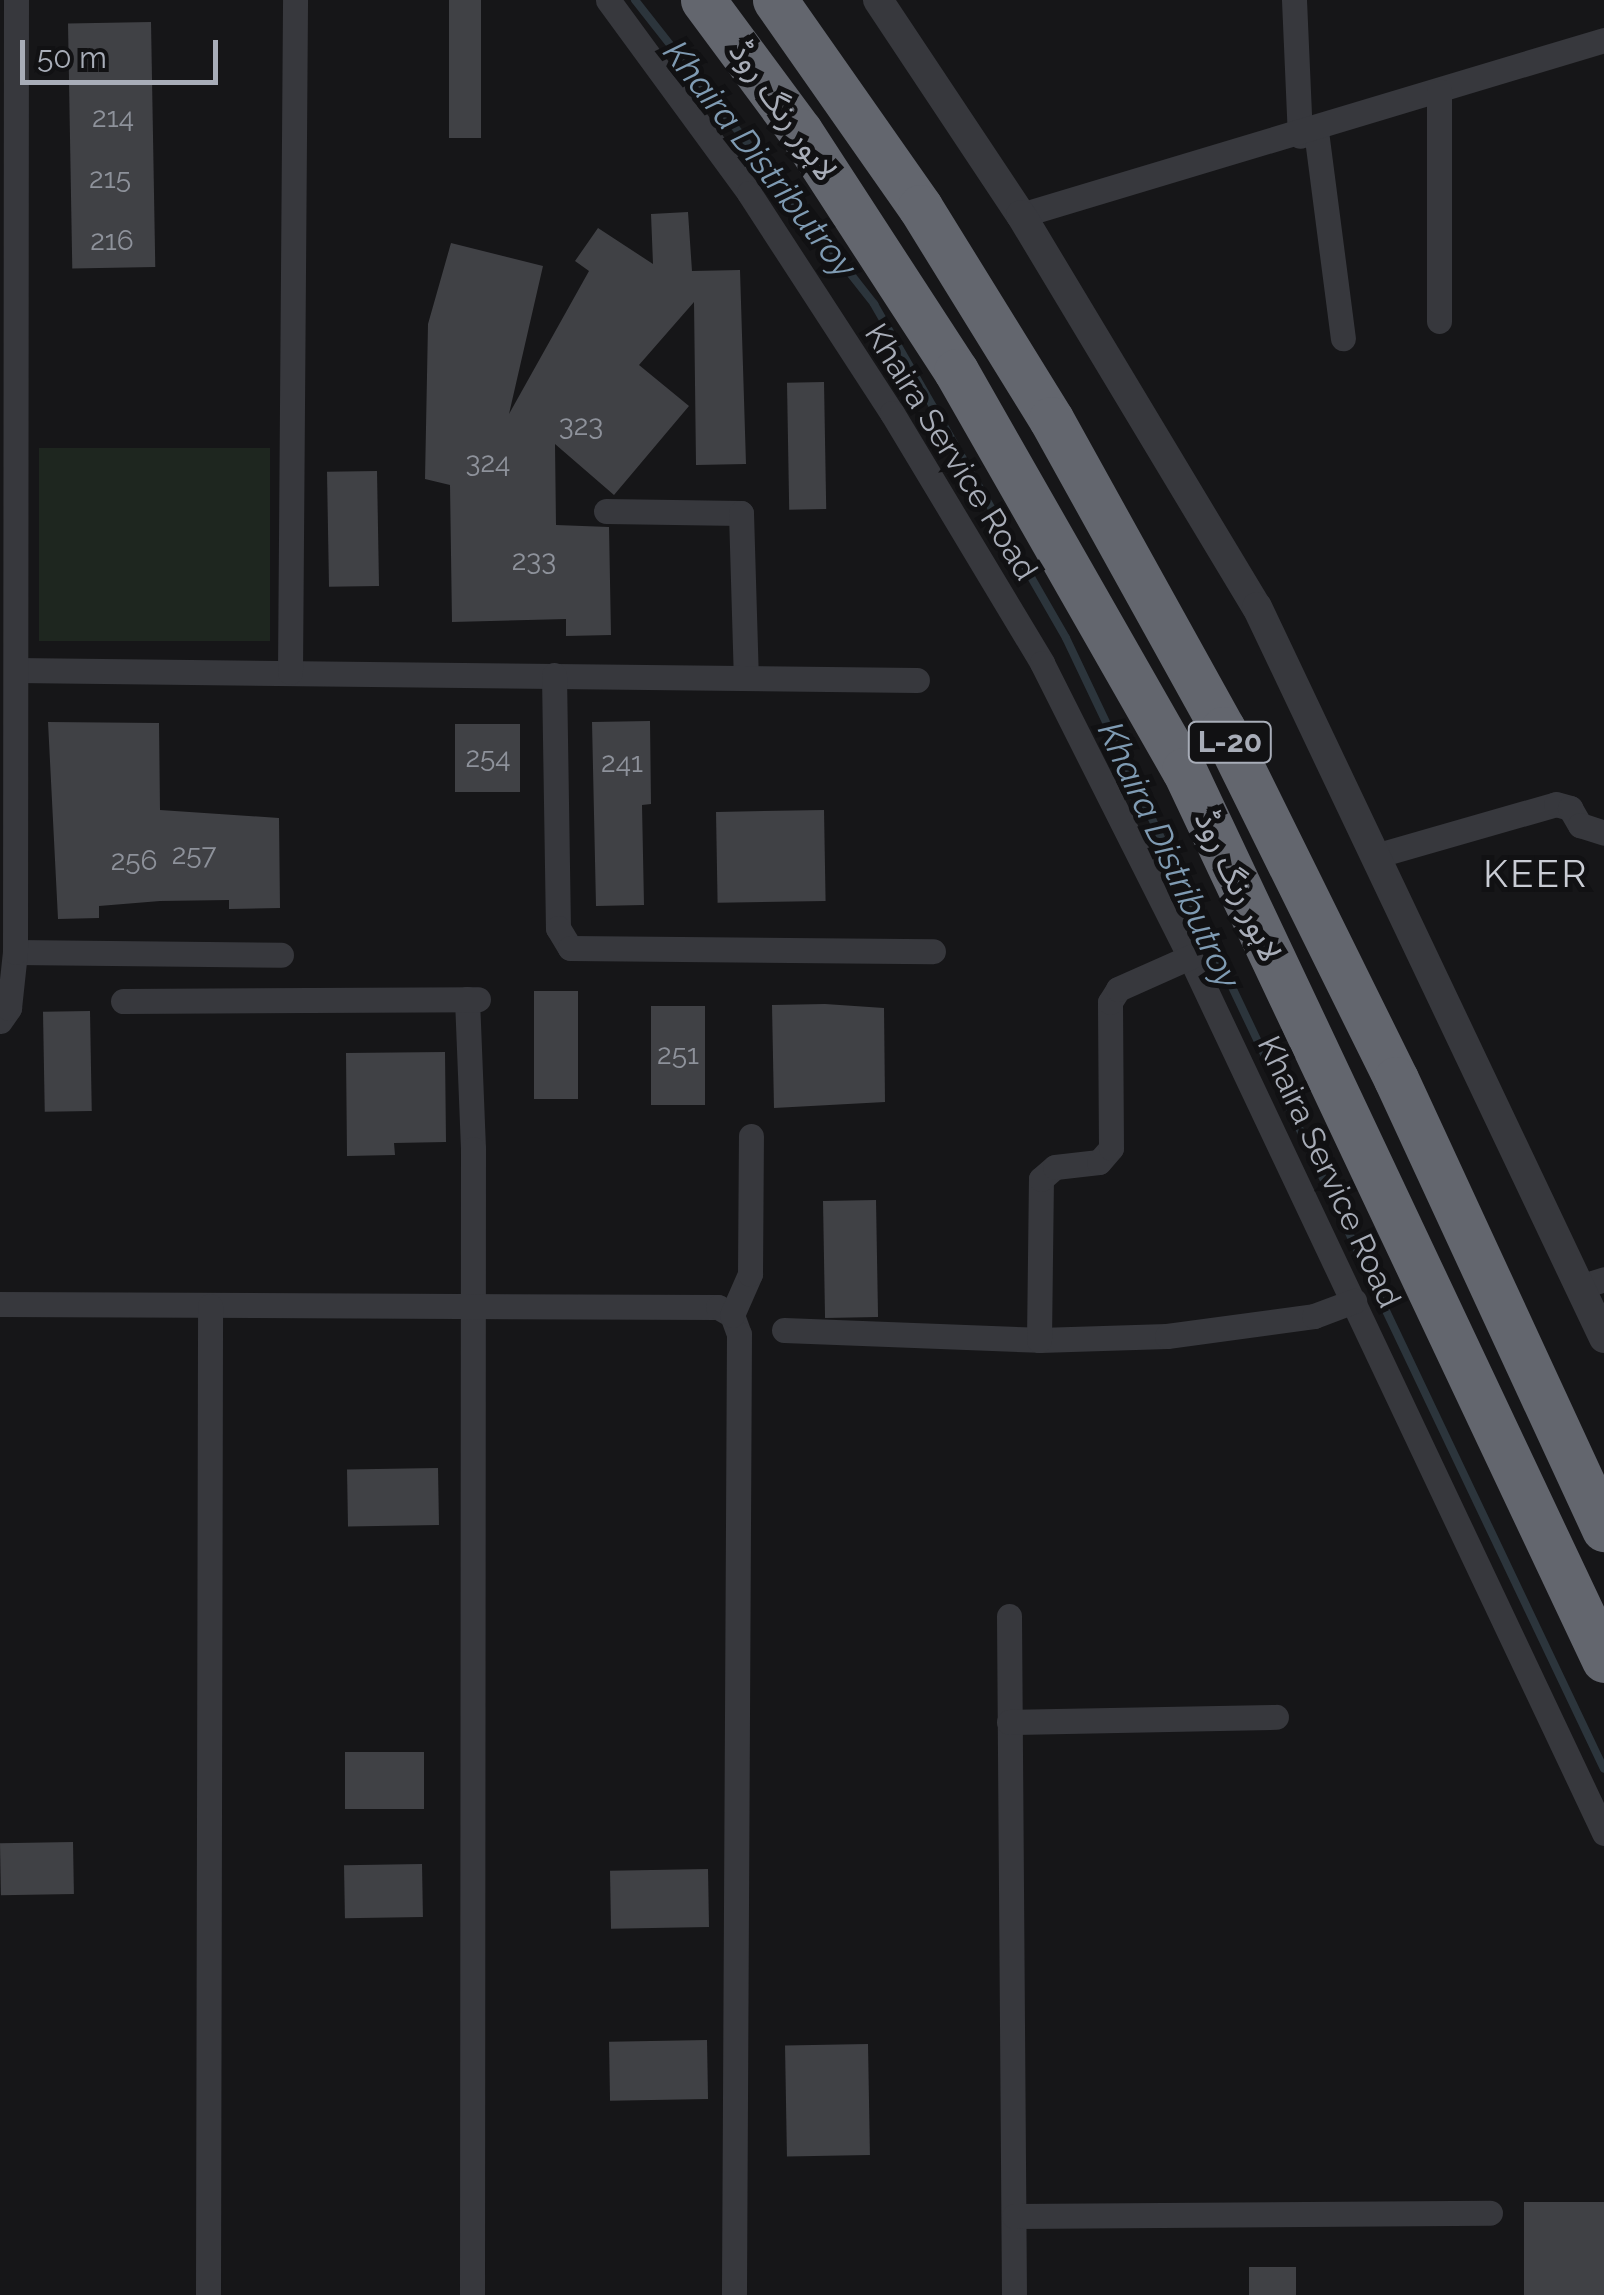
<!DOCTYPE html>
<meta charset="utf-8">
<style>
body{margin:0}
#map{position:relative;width:1604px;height:2295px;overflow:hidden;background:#161618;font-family:Raleway,"Noto Sans Arabic",sans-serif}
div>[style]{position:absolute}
.green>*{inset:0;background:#1e261f;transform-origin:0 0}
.stream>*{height:8px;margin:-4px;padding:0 4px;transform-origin:4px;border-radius:4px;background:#2c353c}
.building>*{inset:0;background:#404145;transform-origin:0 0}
.minor>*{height:25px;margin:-12.5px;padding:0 12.5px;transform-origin:12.5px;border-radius:12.5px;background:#37383d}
.tertiary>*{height:30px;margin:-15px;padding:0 15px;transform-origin:15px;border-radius:15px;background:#37383d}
.motorway>*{height:45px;margin:-22.5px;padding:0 22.5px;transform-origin:22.5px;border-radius:22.5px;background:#63666e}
span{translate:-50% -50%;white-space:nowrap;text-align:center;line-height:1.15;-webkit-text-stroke:10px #111113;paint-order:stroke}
.number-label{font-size:28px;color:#8e929b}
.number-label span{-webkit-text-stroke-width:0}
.shield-label span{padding:2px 8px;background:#111113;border:2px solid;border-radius:8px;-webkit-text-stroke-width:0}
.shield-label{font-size:30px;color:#a8adb8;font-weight:700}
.street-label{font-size:32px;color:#a8adb8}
.water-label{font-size:35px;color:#7f9bb3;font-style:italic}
.quarter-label{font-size:38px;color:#c9ccd4;letter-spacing:2.5px}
.scale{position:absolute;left:20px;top:40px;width:198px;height:45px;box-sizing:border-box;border:5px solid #a8adb8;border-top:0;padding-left:12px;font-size:30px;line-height:35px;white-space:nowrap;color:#a8adb8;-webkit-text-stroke:8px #111113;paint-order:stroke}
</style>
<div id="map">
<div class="green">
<div style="left:39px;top:448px;width:231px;height:193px"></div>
</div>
<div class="stream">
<div style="left:635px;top:0;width:387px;rotate:51.8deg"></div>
<div style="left:874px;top:304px;width:385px;rotate:60.1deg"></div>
<div style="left:1066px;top:638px;width:1252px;rotate:64.56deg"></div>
</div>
<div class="building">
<div style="left:449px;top:0;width:32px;height:138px"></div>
<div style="left:151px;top:22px;width:245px;height:83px;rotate:89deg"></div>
<div style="clip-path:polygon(688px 212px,692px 271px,740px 270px,746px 464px,696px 465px,694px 302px,639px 365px,689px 406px,614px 495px,555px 444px,556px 525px,609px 527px,611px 635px,566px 636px,566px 619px,452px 622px,450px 485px,425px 479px,428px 324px,451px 243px,543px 266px,509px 414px,589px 271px,575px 261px,598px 228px,653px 264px,651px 214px)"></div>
<div style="left:824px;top:382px;width:127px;height:37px;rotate:89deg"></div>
<div style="left:377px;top:471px;width:115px;height:50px;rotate:89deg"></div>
<div style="clip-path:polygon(650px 721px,651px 804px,642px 805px,644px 905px,596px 906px,592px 722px)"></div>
<div style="clip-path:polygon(48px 722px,159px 723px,160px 810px,279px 818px,280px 908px,229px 909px,229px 900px,160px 901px,99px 906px,99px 918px,58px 919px)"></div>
<div style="left:455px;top:724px;width:65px;height:68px"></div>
<div style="left:824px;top:810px;width:91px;height:108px;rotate:89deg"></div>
<div style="left:534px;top:991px;width:44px;height:108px"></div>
<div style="clip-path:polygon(825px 1004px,884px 1008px,885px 1102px,774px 1108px,772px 1005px)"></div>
<div style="left:651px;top:1006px;width:54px;height:99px"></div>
<div style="left:90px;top:1011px;width:100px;height:47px;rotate:89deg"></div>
<div style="clip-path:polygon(445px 1052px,446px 1142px,394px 1143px,395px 1155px,347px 1156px,346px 1053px)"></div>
<div style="left:876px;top:1200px;width:117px;height:53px;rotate:89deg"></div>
<div style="left:438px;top:1468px;width:57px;height:91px;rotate:89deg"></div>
<div style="left:424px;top:1752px;width:57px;height:79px;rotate:90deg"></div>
<div style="left:73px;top:1842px;width:52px;height:73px;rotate:89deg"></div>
<div style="left:422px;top:1864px;width:53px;height:78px;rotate:89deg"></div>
<div style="left:708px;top:1869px;width:58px;height:98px;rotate:89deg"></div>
<div style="left:707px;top:2040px;width:59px;height:98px;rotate:89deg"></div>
<div style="left:868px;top:2044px;width:111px;height:83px;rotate:89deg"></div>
<div style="left:1604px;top:2202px;width:93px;height:80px;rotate:90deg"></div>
<div style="left:1296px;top:2267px;width:28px;height:47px;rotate:90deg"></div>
</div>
<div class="minor">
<div style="left:608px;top:0;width:239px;rotate:53.8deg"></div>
<div style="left:749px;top:193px;width:262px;rotate:57deg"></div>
<div style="left:892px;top:413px;width:292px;rotate:59deg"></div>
<div style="left:1042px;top:663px;width:329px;rotate:63.3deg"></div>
<div style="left:1190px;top:957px;width:969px;rotate:64.7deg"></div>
<div style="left:1294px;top:0;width:136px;rotate:87.5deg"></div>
<div style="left:1316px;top:131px;width:209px;rotate:82.6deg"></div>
<div style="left:1021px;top:215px;width:609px;rotate:-16.71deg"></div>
<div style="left:1439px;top:321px;width:230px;rotate:-90deg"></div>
<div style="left:606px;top:511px;width:135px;rotate:0.8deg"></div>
<div style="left:741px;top:513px;width:164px;rotate:88.3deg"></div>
<div style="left:16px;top:670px;width:901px;rotate:0.64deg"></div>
<div style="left:290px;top:672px;width:672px;rotate:-89.57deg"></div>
<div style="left:554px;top:675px;width:253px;rotate:89.1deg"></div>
<div style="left:558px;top:928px;width:23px;rotate:59deg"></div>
<div style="left:570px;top:948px;width:363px;rotate:0.5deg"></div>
<div style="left:1375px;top:856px;width:188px;rotate:-16deg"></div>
<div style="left:1556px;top:804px;width:15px;rotate:16deg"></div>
<div style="left:1570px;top:808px;width:20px;rotate:60deg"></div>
<div style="left:1580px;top:825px;width:25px;rotate:18deg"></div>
<div style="left:15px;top:952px;width:266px;rotate:0.6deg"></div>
<div style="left:467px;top:999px;width:150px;rotate:87.7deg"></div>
<div style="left:473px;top:1149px;width:1146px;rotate:90.05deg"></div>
<div style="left:123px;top:1001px;width:355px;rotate:-0.3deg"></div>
<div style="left:0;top:1021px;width:16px;rotate:-55deg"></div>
<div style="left:9px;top:1008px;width:56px;rotate:-83.9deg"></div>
<div style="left:15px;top:952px;width:952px;rotate:-89.94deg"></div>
<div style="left:1580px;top:1287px;width:25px;rotate:-18deg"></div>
<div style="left:0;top:1304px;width:718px;rotate:0.24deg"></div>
<div style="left:718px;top:1307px;width:16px;rotate:30deg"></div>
<div style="left:732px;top:1315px;width:20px;rotate:70deg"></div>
<div style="left:739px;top:1334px;width:961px;rotate:90.3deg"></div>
<div style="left:732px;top:1315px;width:45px;rotate:-66.3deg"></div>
<div style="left:750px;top:1274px;width:138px;rotate:-89.6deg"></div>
<div style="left:784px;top:1330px;width:255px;rotate:2.2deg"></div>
<div style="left:1039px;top:1340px;width:128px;rotate:-1.8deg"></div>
<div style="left:1167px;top:1336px;width:148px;rotate:-7.7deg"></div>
<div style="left:1314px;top:1316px;width:43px;rotate:-20.6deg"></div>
<div style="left:1039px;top:1340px;width:161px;rotate:-89.3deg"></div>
<div style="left:1041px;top:1179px;width:18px;rotate:-41deg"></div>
<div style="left:1055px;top:1167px;width:44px;rotate:-6.5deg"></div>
<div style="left:1099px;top:1162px;width:18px;rotate:-49deg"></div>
<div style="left:1111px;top:1148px;width:146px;rotate:-90.4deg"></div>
<div style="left:1110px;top:1002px;width:15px;rotate:-58deg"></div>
<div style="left:1118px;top:989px;width:79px;rotate:-24deg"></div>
<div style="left:1009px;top:1616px;width:679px;rotate:89.58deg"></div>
<div style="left:1009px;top:1722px;width:267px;rotate:-1.1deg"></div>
<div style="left:1014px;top:2216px;width:476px;rotate:-0.4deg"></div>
<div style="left:208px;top:2295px;width:989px;rotate:-89.88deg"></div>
</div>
<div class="tertiary">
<div style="left:878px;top:0;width:258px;rotate:56.4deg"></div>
<div style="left:1021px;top:215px;width:458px;rotate:59deg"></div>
<div style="left:1257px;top:607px;width:809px;rotate:64.61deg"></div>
</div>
<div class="motorway">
<div style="left:703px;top:0;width:163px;rotate:53.5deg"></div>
<div style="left:800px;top:131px;width:286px;rotate:57deg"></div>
<div style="left:956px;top:371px;width:460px;rotate:60.3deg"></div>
<div style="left:1184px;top:770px;width:984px;rotate:64.74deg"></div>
<div style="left:775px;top:0;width:253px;rotate:55deg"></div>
<div style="left:920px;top:207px;width:249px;rotate:58.3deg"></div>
<div style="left:1051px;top:419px;width:355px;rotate:61deg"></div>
<div style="left:1223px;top:729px;width:390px;rotate:63.7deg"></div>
<div style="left:1396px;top:1079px;width:496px;rotate:65.2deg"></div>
</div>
<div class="number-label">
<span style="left:113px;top:118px">214</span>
<span style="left:110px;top:179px">215</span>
<span style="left:112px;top:241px">216</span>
<span style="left:581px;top:426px">323</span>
<span style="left:488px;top:463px">324</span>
<span style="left:534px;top:561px">233</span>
<span style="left:488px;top:758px">254</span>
<span style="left:622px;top:763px">241</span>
<span style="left:194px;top:855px">257</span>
<span style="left:134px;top:861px">256</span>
<span style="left:678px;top:1055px">251</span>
</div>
<div class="shield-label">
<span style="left:1230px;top:742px">L-20</span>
</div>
<div class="street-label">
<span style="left:783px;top:111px;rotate:55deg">لاہور رنگ روڈ</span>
<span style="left:951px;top:452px;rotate:58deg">Khaira Service Road</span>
<span style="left:1238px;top:886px;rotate:65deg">لاہور رنگ روڈ</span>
<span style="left:1329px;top:1172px;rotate:65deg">Khaira Service Road</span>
</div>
<div class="water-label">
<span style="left:760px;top:159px;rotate:52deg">Khaira Distributroy</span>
<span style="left:1169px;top:855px;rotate:65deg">Khaira Distributroy</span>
</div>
<div class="quarter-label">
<span style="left:1536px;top:874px">KEER</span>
</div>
<div class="scale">50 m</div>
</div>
